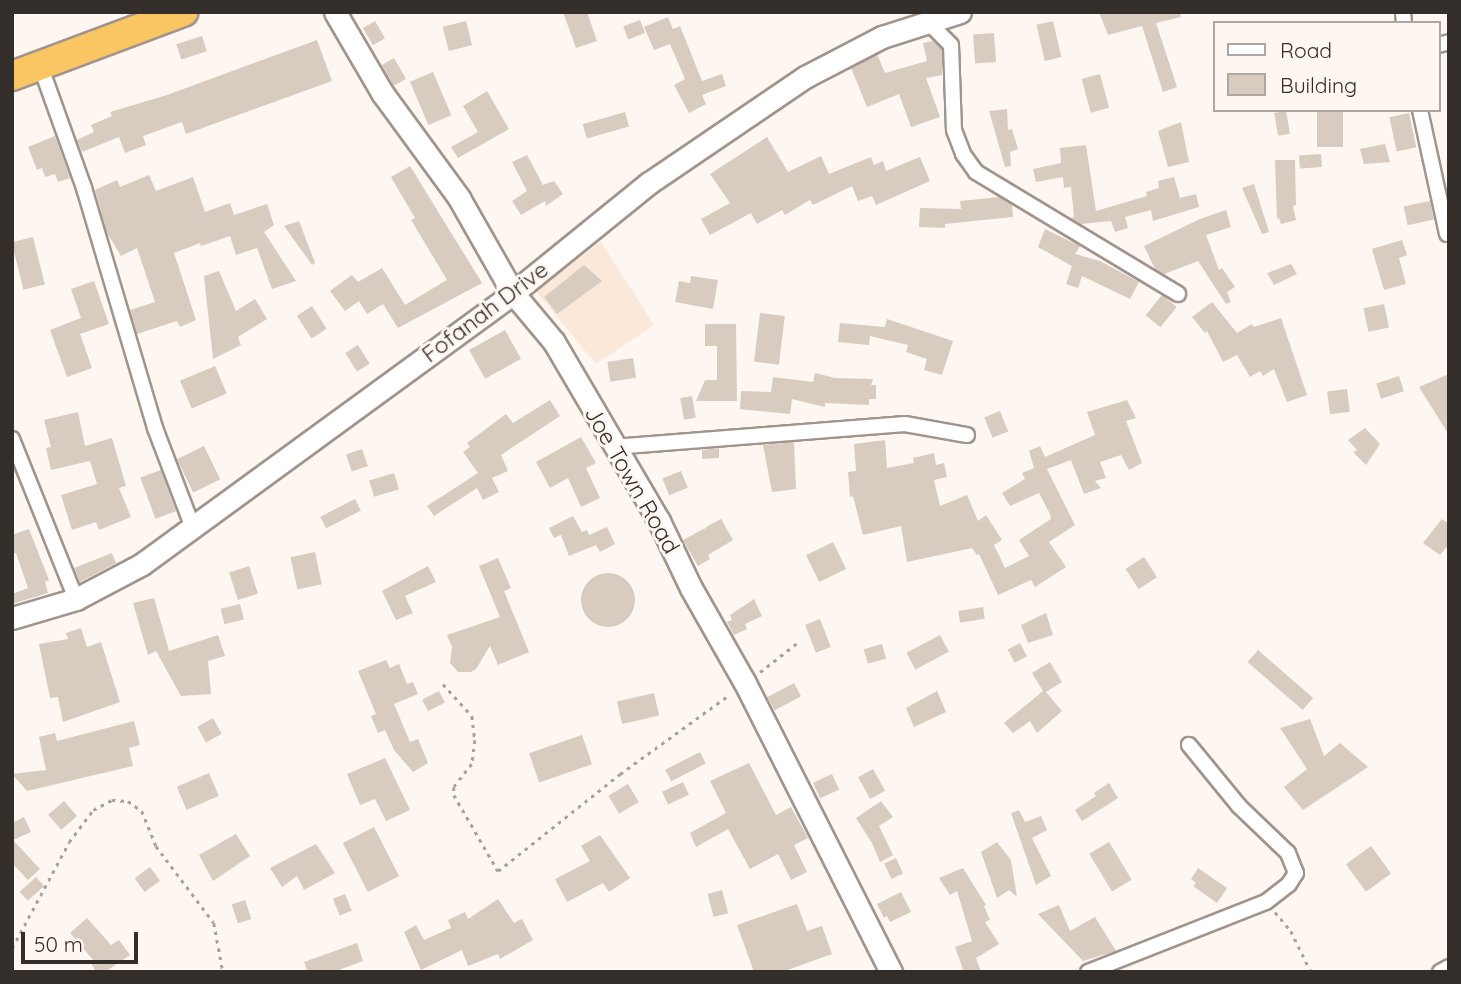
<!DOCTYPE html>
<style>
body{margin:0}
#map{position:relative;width:1461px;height:984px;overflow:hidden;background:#fef6f0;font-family:Quicksand,sans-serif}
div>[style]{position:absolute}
.built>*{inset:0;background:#fbe8d8}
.building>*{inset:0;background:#d8ccc1;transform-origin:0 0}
.round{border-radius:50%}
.path>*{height:2.5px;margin-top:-1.25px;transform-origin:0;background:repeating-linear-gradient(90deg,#a8a19c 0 3.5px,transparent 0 8.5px)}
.roads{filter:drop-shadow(2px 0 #a0948b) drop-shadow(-2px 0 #a0948b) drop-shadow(0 2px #a0948b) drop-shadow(0 -2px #a0948b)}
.street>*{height:14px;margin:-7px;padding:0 7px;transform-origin:7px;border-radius:7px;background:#fff}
.secondary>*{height:21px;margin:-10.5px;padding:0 10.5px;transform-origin:10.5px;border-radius:10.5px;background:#fff}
.highway>*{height:28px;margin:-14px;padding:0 14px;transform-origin:14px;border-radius:14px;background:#fac664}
span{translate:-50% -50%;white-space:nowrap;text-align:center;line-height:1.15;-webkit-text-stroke:6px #fef6f0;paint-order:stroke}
.street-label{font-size:23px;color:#332e2a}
.frame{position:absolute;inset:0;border:14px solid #332e2a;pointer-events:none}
.legend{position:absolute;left:1213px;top:21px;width:228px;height:91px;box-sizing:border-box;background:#fef6f0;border:2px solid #ada6a1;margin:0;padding:9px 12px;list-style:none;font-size:21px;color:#332e2a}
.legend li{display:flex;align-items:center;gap:14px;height:35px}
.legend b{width:35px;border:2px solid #ada6a1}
.scale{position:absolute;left:21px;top:932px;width:117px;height:32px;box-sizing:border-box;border:4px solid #332e2a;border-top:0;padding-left:9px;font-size:21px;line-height:24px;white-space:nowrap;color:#332e2a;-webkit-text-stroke:5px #fef6f0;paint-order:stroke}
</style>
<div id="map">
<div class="built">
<div style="clip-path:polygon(601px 242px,654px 325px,596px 364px,535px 290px)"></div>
</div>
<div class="building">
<div style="clip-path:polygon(563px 12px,587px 12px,597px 41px,576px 48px)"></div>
<div style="clip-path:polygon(1099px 12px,1180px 12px,1181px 17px,1156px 23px,1177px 87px,1163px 92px,1142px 26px,1108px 35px)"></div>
<div style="clip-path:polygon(668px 17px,673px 29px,680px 26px,702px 81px,722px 74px,726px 86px,702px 95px,706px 104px,689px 113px,674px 85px,685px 79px,670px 44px,654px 50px,644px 27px)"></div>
<div style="left:640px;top:20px;width:14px;height:18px;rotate:69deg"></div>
<div style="left:375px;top:21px;width:20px;height:14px;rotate:60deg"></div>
<div style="left:466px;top:21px;width:25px;height:24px;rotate:76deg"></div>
<div style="left:1053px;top:21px;width:37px;height:17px;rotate:77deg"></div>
<div style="left:994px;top:33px;width:29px;height:21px;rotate:86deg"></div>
<div style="left:202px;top:36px;width:16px;height:27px;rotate:72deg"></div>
<div style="clip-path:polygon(317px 40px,332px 81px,186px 134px,182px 122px,143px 136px,146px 145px,125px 153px,119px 137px,82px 152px,77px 140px,94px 132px,91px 125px,112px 116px,110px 112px,167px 95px)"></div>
<div style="clip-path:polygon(933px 41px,942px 49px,942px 75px,926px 78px,940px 117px,911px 127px,899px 94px,867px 107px,851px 68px,877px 54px,885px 73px,927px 61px,923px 43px)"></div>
<div style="left:394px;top:58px;width:24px;height:14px;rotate:60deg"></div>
<div style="left:433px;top:72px;width:47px;height:25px;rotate:67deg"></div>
<div style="left:1100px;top:74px;width:35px;height:19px;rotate:75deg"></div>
<div style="clip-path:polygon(487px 91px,509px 129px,458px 158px,451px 147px,478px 132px,463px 106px)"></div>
<div style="clip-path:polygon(1007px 109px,1008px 130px,1012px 129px,1018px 149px,1010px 152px,1011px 166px,1005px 167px,989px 111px)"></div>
<div style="left:1317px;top:110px;width:26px;height:37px"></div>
<div style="left:1286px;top:111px;width:23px;height:12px;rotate:80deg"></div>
<div style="left:625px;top:112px;width:15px;height:44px;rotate:74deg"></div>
<div style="left:1409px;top:113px;width:35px;height:20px;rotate:78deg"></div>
<div style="clip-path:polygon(1181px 122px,1189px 162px,1168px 167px,1158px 131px)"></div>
<div style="clip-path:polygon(55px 136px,70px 178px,58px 182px,55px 174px,45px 177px,42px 168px,37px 170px,28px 147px)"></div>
<div style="clip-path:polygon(767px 137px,788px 172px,821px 156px,829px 174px,871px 157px,874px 165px,883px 161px,886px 171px,920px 157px,930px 181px,876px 205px,872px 196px,858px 201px,852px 186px,813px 205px,810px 200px,785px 215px,782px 210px,757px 224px,751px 213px,710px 235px,701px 219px,730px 203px,710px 174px)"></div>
<div style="clip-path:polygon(1385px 144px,1390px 162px,1364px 164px,1360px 149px)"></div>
<div style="clip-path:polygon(1086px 145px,1096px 211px,1147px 196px,1146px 192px,1159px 188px,1158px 181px,1174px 177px,1180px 198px,1196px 194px,1199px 207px,1153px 221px,1151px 210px,1125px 217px,1128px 228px,1115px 232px,1111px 221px,1081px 224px,1071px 218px,1074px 217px,1071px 187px,1064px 188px,1063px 177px,1036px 182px,1033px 169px,1061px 163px,1060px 148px)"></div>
<div style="left:1321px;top:154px;width:13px;height:22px;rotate:86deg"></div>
<div style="clip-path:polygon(527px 155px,543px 185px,554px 181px,563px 194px,546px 206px,545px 201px,521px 215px,512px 201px,527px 191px,512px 162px)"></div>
<div style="clip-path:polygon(1275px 160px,1295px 160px,1296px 205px,1293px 206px,1296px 220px,1281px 224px,1279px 218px,1277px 219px)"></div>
<div style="clip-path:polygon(410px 166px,482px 283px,398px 328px,383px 304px,367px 314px,359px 301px,345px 311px,330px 291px,352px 275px,358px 282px,382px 268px,405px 305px,447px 280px,411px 220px,415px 218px,391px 177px)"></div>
<div style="clip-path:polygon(149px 175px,156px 191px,193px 177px,205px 212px,230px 203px,234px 215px,267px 204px,274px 225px,264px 232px,296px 281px,272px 289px,257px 248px,236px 255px,230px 236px,201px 246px,200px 243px,174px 253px,196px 320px,180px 327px,177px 321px,137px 334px,130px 310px,155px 302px,137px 248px,121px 256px,107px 233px,95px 190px,117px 180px,120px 187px)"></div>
<div style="clip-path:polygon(1254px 184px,1269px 232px,1262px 234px,1242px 188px)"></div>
<div style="clip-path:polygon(999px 197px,1012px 205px,1013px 217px,945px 224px,945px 228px,919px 227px,920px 208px,961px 209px,960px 201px)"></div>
<div style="left:1430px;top:201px;width:19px;height:27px;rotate:78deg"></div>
<div style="clip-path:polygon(1226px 210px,1231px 227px,1206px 235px,1219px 270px,1222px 268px,1235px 287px,1227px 292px,1231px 302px,1226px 304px,1198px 261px,1164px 274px,1155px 269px,1144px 246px,1200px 219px)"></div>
<div style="clip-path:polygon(299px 221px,315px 263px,312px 265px,284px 226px)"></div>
<div style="clip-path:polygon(1045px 229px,1080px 246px,1075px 254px,1100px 261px,1139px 282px,1130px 299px,1082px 276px,1078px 288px,1066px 284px,1072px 266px,1038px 247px)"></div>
<div style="left:33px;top:237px;width:49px;height:22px;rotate:76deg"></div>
<div style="clip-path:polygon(1402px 240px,1407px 255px,1399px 258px,1406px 284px,1384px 290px,1372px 249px)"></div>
<div style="clip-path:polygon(1291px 264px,1297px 274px,1274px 285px,1267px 273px)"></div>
<div style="clip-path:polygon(584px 265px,602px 281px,557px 314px,544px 297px)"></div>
<div style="clip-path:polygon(219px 271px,236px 311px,255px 299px,267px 319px,238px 337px,241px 345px,213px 359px,204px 276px)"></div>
<div style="clip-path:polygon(691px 276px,718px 280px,713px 309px,675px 302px,679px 281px,690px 283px)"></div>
<div style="clip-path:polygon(94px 281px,109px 324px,80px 334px,92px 368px,67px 377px,50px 330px,81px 318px,71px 289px)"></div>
<div style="left:1162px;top:295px;width:19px;height:26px;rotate:39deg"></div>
<div style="clip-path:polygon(1212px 302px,1237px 333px,1252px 324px,1254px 327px,1281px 318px,1307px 395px,1287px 402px,1274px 369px,1263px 376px,1260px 371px,1250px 377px,1237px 355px,1223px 362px,1207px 331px,1205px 333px,1192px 317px)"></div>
<div style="left:1384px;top:304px;width:24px;height:21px;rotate:78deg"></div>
<div style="left:312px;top:306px;width:27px;height:18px;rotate:57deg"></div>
<div style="left:760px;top:313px;width:25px;height:49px;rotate:7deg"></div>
<div style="clip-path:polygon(887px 319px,953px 341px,942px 375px,924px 370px,927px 359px,906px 352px,908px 345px,870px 336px,869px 345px,838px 342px,840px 323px,885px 327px)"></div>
<div style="clip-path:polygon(705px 324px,736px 324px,737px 401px,696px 401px,705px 380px,717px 380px,717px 346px,705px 346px)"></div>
<div style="left:505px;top:330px;width:33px;height:41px;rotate:61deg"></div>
<div style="left:358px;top:345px;width:22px;height:15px;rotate:58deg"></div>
<div style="left:633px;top:358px;width:20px;height:26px;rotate:81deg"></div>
<div style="left:215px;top:366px;width:30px;height:38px;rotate:67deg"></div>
<div style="clip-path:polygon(815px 373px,835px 378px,873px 379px,871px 385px,876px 385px,876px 399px,869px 399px,869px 405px,825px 403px,825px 407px,792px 399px,790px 414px,740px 409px,741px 391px,771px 392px,773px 377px,813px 382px)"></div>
<div style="clip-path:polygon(1449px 374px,1449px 435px,1419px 387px)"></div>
<div style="left:1399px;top:376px;width:16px;height:24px;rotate:72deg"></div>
<div style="left:1347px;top:389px;width:23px;height:20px;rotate:83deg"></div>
<div style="left:692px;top:396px;width:22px;height:12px;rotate:80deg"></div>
<div style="clip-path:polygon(550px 400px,560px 416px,501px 455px,508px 471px,492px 478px,499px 492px,483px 500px,477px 488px,434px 516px,427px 506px,478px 473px,463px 452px,470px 447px,467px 443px,506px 414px,513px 423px)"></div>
<div style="clip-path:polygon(1127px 400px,1136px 418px,1126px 421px,1142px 463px,1129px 470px,1121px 455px,1100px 462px,1106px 478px,1095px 481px,1101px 488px,1084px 494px,1071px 460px,1047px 469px,1075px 525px,1049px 542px,1066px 567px,1035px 587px,1031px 580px,998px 595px,979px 554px,977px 555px,972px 548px,907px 562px,901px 526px,863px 535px,853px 496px,850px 497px,848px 472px,856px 471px,854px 444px,885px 440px,887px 468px,914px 463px,913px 458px,934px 453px,936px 465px,944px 463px,947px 477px,934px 480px,940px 506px,967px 495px,978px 521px,986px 515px,1002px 540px,994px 545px,1005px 568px,1029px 556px,1019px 540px,1051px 519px,1050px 514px,1039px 493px,1010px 506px,1002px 493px,1025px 479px,1022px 473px,1034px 468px,1029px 451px,1040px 446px,1045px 457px,1095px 435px,1087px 412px)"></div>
<div style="left:1000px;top:411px;width:22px;height:17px;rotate:68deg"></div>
<div style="clip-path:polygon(78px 412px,85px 446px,112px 438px,126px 486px,119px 488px,131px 517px,99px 530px,96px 522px,72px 530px,61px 495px,97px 484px,90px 461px,51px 470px,46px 448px,51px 447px,44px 420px)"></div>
<div style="clip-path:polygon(1365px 428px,1380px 444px,1366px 465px,1353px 452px,1357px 450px,1348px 440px)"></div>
<div style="clip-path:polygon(581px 437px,596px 463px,586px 468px,600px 498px,581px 507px,568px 478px,550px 488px,536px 462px)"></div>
<div style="clip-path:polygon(794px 442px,796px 489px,772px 492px,763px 445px)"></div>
<div style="left:204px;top:446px;width:37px;height:30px;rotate:64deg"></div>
<div style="clip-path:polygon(719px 448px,719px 458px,702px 459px,702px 450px)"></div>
<div style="left:362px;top:449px;width:18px;height:17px;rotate:71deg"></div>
<div style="left:161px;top:470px;width:44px;height:22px;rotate:70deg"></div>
<div style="left:681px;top:471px;width:18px;height:20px;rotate:68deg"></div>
<div style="left:394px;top:473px;width:17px;height:26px;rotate:73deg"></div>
<div style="left:355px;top:499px;width:13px;height:39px;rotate:63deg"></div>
<div style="clip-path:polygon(573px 516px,582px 532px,587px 530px,589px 535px,607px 527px,615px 544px,600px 552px,596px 545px,569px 556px,561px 535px,554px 538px,549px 528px)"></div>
<div style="clip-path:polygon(721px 519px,733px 540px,708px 555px,710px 559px,698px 566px,683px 540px,705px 528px,706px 531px,706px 527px)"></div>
<div style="clip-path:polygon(1442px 519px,1449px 524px,1449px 544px,1440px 555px,1423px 543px)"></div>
<div style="clip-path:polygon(29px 529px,49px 580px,45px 582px,48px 593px,12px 604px,12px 594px,28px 588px,16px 553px,12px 554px,12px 535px)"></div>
<div style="left:833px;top:542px;width:30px;height:30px;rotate:64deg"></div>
<div style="left:315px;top:552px;width:33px;height:25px;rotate:78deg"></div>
<div style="clip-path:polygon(112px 553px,116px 563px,80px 582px,74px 568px)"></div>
<div style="left:1144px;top:557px;width:24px;height:22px;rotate:57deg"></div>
<div style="clip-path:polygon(498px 558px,511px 588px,504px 591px,529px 652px,498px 665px,490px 646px,476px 669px,471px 672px,458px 672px,450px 663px,452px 647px,447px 635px,500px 617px,479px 566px)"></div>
<div style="left:249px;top:566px;width:29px;height:21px;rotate:72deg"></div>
<div style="clip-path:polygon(428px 566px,436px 582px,405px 596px,413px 613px,396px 620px,382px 591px)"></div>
<div class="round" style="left:581px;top:573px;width:54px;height:54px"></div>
<div style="clip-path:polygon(154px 598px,169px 651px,218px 635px,225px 656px,208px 661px,211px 694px,181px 696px,156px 651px,148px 655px,133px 603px)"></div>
<div style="clip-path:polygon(754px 599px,762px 616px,745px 624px,747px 629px,734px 635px,727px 622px,732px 620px,730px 615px)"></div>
<div style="left:240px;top:604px;width:16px;height:20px;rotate:76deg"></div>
<div style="left:983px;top:607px;width:12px;height:25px;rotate:81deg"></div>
<div style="clip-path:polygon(1046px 613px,1053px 635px,1028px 643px,1021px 625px)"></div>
<div style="left:820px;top:619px;width:30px;height:16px;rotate:69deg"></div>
<div style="clip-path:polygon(81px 628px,87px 647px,101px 642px,120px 702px,63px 722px,58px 697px,50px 698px,39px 644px,68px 639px,66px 633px)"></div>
<div style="left:940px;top:635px;width:19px;height:38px;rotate:62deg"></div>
<div style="left:1020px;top:643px;width:15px;height:14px;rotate:62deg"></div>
<div style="left:882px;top:644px;width:15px;height:19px;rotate:74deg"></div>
<div style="left:1258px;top:650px;width:73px;height:16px;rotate:41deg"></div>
<div style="clip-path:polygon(386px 660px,390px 668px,399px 664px,407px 684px,413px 682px,418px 694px,394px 704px,410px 742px,418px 739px,428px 763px,413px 772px,394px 750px,385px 730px,378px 733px,371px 716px,376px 714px,358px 671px)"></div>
<div style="clip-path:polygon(1050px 662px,1062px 682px,1046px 692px,1062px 711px,1037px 733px,1030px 721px,1013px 733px,1004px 723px,1043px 691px,1032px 673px)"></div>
<div style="left:794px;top:683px;width:15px;height:30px;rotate:62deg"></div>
<div style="left:439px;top:691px;width:13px;height:19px;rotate:63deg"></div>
<div style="clip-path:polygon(937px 691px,946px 712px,914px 727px,906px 708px)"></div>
<div style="left:654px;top:693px;width:23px;height:38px;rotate:77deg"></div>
<div style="left:213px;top:718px;width:18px;height:18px;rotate:61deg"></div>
<div style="clip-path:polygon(1310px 719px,1324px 756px,1340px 743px,1368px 767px,1303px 810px,1284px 787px,1307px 769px,1280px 728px)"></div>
<div style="clip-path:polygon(134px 721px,140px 745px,129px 748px,133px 766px,27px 791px,12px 774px,46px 770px,39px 737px,55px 733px,57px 741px)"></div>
<div style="left:582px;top:735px;width:31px;height:56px;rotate:71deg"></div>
<div style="left:700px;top:752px;width:13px;height:39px;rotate:63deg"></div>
<div style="clip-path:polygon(385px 758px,410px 810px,386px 821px,375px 799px,360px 805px,347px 774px)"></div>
<div style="clip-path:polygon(749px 763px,776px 815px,791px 807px,808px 838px,794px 845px,807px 872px,791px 880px,778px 854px,750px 869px,728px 829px,696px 847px,690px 833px,726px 813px,710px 781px)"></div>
<div style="left:873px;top:769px;width:25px;height:17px;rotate:61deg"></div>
<div style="left:209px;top:773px;width:25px;height:35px;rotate:67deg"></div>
<div style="left:832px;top:774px;width:17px;height:21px;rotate:65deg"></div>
<div style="left:683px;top:782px;width:14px;height:23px;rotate:65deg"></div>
<div style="clip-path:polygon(1109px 783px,1118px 798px,1082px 821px,1075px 810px,1096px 796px,1094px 793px)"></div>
<div style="left:628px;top:784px;width:21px;height:23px;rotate:59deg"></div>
<div style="left:64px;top:801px;width:20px;height:21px;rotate:49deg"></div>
<div style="clip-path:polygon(881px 801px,893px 817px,879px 826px,893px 855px,880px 862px,872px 843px,856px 818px)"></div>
<div style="clip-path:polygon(1019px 810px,1025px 822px,1041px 816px,1047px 830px,1032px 838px,1051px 876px,1036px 885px,1011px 813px)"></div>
<div style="clip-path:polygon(24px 817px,31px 832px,13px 840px,40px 869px,28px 880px,12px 863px,12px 823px)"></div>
<div style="left:374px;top:827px;width:55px;height:35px;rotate:63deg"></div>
<div style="clip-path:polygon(236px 834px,250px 856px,213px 881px,199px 855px)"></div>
<div style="clip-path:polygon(600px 835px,630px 878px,609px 892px,603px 883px,567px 902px,555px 879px,590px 861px,581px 846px)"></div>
<div style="clip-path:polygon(997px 842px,1011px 860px,1017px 897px,1009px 890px,997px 898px,981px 852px)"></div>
<div style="left:1109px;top:842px;width:44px;height:23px;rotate:59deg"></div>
<div style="clip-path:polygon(316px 844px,335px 873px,304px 890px,297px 876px,282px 887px,270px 868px)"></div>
<div style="left:1371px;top:846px;width:34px;height:31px;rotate:54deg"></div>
<div style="left:896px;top:858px;width:17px;height:13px;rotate:65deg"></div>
<div style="left:150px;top:867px;width:17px;height:19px;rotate:54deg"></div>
<div style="clip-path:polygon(963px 868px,986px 905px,984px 906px,990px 920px,985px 922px,999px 944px,976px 958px,981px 972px,964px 972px,955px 947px,972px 941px,957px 891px,950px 895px,939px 878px)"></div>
<div style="clip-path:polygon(1198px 868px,1227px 888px,1217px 903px,1193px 886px,1196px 883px,1191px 879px)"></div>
<div style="left:36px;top:877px;width:12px;height:22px;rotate:48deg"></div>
<div style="left:722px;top:890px;width:24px;height:15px;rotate:75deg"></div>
<div style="clip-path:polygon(901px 892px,911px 912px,890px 922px,887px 916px,884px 918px,877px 904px)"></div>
<div style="left:345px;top:894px;width:18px;height:13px;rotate:68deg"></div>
<div style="clip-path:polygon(498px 899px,514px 923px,522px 919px,533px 940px,500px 959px,498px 954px,468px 966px,462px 950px,421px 970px,404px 932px,416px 925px,424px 940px,451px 928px,448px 920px,465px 912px,468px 919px)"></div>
<div style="left:245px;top:900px;width:20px;height:14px;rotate:72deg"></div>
<div style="clip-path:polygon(797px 904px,807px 931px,822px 926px,832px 954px,782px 972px,754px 972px,737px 925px)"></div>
<div style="clip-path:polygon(1059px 905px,1070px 931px,1095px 917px,1116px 951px,1083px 961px,1038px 914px)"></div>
<div style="clip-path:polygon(87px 918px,111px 945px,119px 940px,130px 955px,105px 972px,96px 972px,91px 963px,94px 961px,70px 933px)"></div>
<div style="clip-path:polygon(357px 943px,363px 961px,333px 972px,308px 972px,304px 962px)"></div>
</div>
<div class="path">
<div style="left:760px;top:672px;width:47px;rotate:-38.1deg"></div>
<div style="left:443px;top:684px;width:43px;rotate:47.8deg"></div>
<div style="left:472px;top:716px;width:24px;rotate:83deg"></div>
<div style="left:475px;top:740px;width:24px;rotate:97deg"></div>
<div style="left:472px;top:764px;width:29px;rotate:128deg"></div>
<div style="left:454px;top:787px;width:8px;rotate:90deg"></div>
<div style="left:454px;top:795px;width:88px;rotate:59.9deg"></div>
<div style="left:498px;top:871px;width:156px;rotate:-38.5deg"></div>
<div style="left:620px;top:774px;width:135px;rotate:-35.9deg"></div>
<div style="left:1275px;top:912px;width:25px;rotate:50deg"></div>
<div style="left:1291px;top:931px;width:46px;rotate:64deg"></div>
<div style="left:12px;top:948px;width:120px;rotate:-61.7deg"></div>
<div style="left:69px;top:842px;width:40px;rotate:-53deg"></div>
<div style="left:93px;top:810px;width:21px;rotate:-28deg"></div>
<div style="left:112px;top:800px;width:16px;rotate:4deg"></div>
<div style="left:128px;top:801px;width:17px;rotate:36deg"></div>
<div style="left:142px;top:811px;width:38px;rotate:68deg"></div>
<div style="left:156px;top:846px;width:96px;rotate:53deg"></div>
<div style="left:214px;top:923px;width:50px;rotate:79.6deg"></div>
</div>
<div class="roads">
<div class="street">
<div style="left:1403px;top:12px;width:11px;rotate:85deg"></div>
<div style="left:921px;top:23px;width:13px;rotate:18deg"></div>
<div style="left:933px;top:27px;width:25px;rotate:45deg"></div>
<div style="left:951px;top:45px;width:85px;rotate:88deg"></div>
<div style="left:954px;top:130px;width:26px;rotate:69deg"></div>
<div style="left:963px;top:154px;width:22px;rotate:54deg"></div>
<div style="left:976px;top:172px;width:236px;rotate:31.1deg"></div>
<div style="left:1438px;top:45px;width:11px;rotate:-15deg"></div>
<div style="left:40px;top:65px;width:131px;rotate:70.3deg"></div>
<div style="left:84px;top:188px;width:250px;rotate:73.5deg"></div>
<div style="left:155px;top:428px;width:107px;rotate:69.2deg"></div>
<div style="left:1420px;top:110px;width:127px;rotate:77.7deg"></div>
<div style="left:12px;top:439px;width:172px;rotate:68.2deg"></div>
<div style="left:613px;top:447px;width:293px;rotate:-4.5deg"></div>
<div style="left:905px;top:424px;width:63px;rotate:10.1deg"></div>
<div style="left:1088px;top:972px;width:191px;rotate:-21.5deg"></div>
<div style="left:1266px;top:902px;width:29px;rotate:-38deg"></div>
<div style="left:1289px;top:884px;width:13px;rotate:-58deg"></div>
<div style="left:1296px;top:873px;width:22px;rotate:-112deg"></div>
<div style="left:1288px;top:853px;width:68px;rotate:-136.2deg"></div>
<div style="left:1239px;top:806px;width:79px;rotate:-129.3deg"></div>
<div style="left:1440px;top:972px;width:10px;rotate:-29deg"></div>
</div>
<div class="secondary">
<div style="left:335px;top:12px;width:95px;rotate:59.7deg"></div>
<div style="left:383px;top:94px;width:129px;rotate:53.8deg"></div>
<div style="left:459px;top:198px;width:109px;rotate:60.4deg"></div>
<div style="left:513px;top:293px;width:64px;rotate:50.1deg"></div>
<div style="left:554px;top:342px;width:208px;rotate:59.6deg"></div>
<div style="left:659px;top:521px;width:74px;rotate:64.5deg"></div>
<div style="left:691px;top:588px;width:109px;rotate:60.4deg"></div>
<div style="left:745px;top:683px;width:324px;rotate:63.2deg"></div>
<div style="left:12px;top:618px;width:67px;rotate:-16.5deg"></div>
<div style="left:76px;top:599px;width:75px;rotate:-27.9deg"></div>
<div style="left:142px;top:564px;width:459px;rotate:-36.1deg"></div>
<div style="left:513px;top:293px;width:175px;rotate:-39deg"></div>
<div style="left:649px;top:183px;width:189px;rotate:-34.2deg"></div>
<div style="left:805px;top:77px;width:87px;rotate:-27.5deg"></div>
<div style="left:882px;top:37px;width:82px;rotate:-17.8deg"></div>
</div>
<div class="highway">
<div style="left:12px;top:76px;width:183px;rotate:-20.5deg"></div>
</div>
</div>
<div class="street-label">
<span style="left:485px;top:312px;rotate:-37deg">Fofanah Drive</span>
<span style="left:632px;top:480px;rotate:60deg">Joe Town Road</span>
</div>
<div class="frame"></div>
<ul class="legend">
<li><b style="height:9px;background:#fff"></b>Road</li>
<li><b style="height:19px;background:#d8ccc1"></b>Building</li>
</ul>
<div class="scale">50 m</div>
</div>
